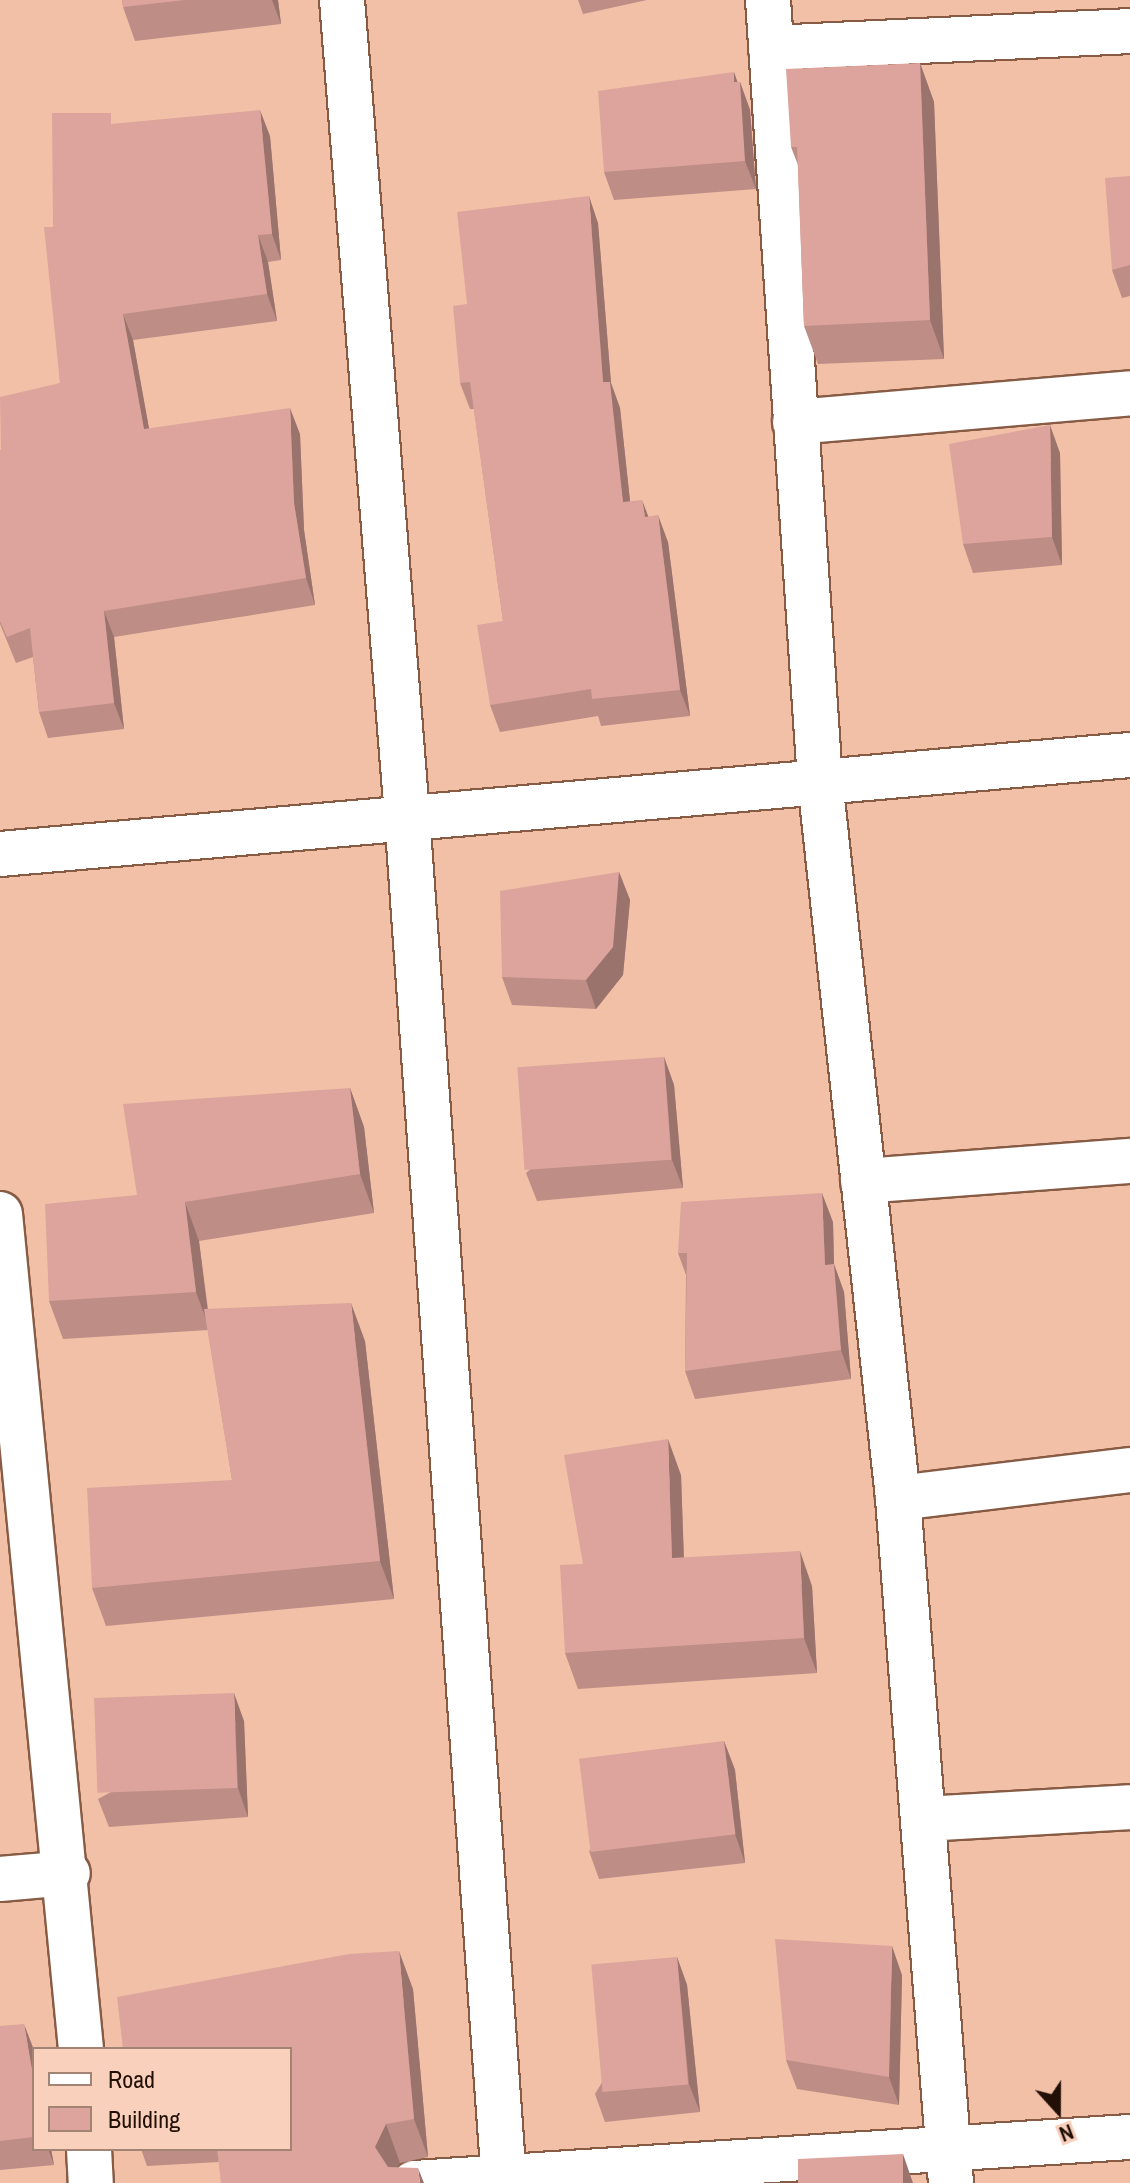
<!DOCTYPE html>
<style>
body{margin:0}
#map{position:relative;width:1130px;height:2183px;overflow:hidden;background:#f2c0a7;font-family:"Archivo Narrow",sans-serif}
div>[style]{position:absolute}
.roads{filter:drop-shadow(2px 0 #875b44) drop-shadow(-2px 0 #875b44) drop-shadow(0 2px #875b44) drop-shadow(0 -2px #875b44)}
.minor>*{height:44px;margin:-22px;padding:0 22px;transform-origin:22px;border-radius:22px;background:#fff}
.wall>*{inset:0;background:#bd8d86}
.shaded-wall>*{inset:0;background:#9a736d}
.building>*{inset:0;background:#dca49c;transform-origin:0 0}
span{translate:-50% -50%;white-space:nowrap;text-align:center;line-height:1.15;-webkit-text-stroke:7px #f9d0bb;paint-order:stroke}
.legend{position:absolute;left:32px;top:2047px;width:260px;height:104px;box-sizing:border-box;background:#f9d0bb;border:2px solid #a38373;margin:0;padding:10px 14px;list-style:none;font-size:24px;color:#221007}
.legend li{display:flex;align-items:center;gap:16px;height:40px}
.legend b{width:40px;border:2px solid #a38373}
.north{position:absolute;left:1018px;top:2071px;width:80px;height:80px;-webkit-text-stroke:6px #f9d0bb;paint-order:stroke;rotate:159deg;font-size:22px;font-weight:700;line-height:32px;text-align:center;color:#221007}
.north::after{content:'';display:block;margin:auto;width:28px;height:36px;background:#221007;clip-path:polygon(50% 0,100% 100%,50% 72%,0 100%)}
</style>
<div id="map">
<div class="roads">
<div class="minor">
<div style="left:342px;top:0;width:818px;rotate:85.44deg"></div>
<div style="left:407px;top:815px;width:1371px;rotate:85.94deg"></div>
<div style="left:768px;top:0;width:783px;rotate:86.19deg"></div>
<div style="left:820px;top:781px;width:721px;rotate:83.79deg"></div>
<div style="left:898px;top:1498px;width:687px;rotate:85.58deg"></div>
<div style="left:771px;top:48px;width:359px;rotate:-2.7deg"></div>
<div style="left:795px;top:422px;width:336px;rotate:-4.9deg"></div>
<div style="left:0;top:854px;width:1134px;rotate:-5.01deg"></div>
<div style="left:863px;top:1181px;width:268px;rotate:-4.3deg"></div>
<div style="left:0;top:1214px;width:839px;rotate:84.46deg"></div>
<div style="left:898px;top:1498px;width:234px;rotate:-6.9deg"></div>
<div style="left:924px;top:1819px;width:206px;rotate:-3.3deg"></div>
<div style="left:0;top:1879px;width:68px;rotate:-5deg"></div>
<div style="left:89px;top:2149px;width:34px;rotate:87deg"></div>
<div style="left:414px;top:2183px;width:717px;rotate:-3.68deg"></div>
</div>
</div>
<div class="wall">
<div style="clip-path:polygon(122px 0,278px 0,281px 24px,135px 41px,123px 7px)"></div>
<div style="clip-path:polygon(578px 0,647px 0,583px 14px)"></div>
<div style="clip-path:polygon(920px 63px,934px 102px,944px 359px,818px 364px,804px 326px,798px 165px,791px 147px)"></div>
<div style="clip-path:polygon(738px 82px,740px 82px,750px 110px,756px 189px,614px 200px,604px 172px)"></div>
<div style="clip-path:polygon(115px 124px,270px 136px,281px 260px,268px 262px,277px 321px,133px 340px,149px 429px,300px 434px,304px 530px,315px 605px,114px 637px,124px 729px,48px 738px,39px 712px,33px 657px,16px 663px,0 624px,0 451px,60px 383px,53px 227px)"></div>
<div style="clip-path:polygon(1130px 176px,1130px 296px,1122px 298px,1112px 270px)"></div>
<div style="clip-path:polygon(598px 223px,611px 383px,620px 408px,630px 501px,648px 517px,668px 542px,690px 716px,601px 726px,598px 716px,500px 732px,490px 705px,503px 621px,474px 409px,470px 409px,460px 383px,467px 304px)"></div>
<div style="clip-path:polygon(1060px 453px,1062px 565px,973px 573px,963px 544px)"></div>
<div style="clip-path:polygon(619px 872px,630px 900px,623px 975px,596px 1009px,512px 1005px,502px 977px)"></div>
<div style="clip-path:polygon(664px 1057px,674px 1085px,683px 1188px,537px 1201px,526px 1173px)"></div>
<div style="clip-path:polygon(350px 1088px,364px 1127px,374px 1213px,199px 1241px,208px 1309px,365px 1341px,394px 1599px,106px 1626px,92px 1588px,232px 1480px,208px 1330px,63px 1339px,49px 1301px,137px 1195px)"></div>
<div style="clip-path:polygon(833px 1222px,834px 1264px,844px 1292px,851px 1379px,695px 1399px,685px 1371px,686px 1275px,678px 1253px)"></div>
<div style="clip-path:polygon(681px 1475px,684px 1558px,812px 1586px,817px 1673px,578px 1689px,565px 1653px,583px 1564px)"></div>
<div style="clip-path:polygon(244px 1721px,248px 1817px,109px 1827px,98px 1799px)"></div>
<div style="clip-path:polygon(724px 1741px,735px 1770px,745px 1863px,599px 1879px,589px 1851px)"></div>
<div style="clip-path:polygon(677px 1957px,687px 1985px,700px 2112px,605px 2122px,595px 2094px)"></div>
<div style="clip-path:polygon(902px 1975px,899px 2105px,797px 2089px,786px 2060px)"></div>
<div style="clip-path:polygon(413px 1989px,428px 2157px,400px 2163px,219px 2162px,147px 2166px,141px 2149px,290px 2149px)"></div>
<div style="clip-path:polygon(0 2026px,34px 2050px,34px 2149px,51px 2149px,54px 2165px,0 2170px)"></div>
</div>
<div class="shaded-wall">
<div style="clip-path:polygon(272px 0,278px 0,281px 24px)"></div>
<div style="clip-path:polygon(920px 63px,934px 102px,944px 359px,930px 320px)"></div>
<div style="clip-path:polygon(734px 72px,740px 89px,740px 82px,750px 110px,756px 189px,745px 161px,734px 82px)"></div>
<div style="clip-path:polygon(260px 110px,270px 136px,281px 260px,272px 234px)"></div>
<div style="clip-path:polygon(589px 196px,598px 223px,611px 383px,620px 408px,633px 529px,623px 502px,603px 382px)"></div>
<div style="clip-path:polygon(258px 235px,268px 262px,277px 321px,267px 294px)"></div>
<div style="clip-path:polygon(123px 314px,133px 340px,154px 456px,144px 429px)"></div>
<div style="clip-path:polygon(290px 408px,300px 434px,304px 530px,315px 605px,306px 578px,294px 503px)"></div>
<div style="clip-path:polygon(1050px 425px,1060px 453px,1062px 565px,1052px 537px)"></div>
<div style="clip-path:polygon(642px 500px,652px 526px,645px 517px)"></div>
<div style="clip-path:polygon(658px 515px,668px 542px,690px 716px,680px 690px)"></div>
<div style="clip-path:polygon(104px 611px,114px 637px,124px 729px,114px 703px)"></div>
<div style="clip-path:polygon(619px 872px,630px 900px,623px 975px,596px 1009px,586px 980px)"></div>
<div style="clip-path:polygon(664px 1057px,674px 1085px,683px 1188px,672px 1160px)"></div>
<div style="clip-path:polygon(350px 1088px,364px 1127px,374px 1213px,360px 1174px)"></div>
<div style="clip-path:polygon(822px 1193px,833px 1222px,834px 1264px,844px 1292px,851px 1379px,841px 1350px,825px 1265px)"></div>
<div style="clip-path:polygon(185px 1202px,199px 1241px,210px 1330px,196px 1292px)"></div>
<div style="clip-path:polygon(351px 1303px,365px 1341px,394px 1599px,380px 1561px)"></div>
<div style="clip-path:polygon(668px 1439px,681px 1475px,685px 1594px,672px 1558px)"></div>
<div style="clip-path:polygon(800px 1551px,812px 1586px,817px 1673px,804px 1638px)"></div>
<div style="clip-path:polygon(234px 1693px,244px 1721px,248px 1817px,238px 1788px)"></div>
<div style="clip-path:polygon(724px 1741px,735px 1770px,745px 1863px,735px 1834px)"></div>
<div style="clip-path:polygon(892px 1946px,902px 1975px,899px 2105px,889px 2077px)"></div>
<div style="clip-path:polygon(399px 1951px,413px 1989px,428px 2157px,414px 2119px)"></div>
<div style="clip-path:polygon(677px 1957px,687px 1985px,700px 2112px,689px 2084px)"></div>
<div style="clip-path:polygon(24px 2024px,34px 2050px,34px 2081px)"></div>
<div style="clip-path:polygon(386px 2124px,400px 2163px,390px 2183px,375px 2147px)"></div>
<div style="clip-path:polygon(48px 2149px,51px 2149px,54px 2165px)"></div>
<div style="clip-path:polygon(903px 2154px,913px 2183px,903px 2183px)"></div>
<div style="clip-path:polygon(418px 2168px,424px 2183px,420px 2183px)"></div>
</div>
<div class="building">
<div style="clip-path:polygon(122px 0,185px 0,123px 7px)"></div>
<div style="clip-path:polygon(920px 63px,930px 320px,804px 326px,797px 147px,791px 147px,786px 69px)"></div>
<div style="clip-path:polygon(734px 72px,734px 82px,740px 82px,745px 161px,604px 172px,598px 91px)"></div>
<div style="clip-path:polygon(260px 110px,272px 234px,258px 235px,267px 294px,123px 314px,144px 429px,290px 408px,294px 503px,306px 578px,104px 611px,114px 703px,39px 712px,30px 628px,7px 637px,0 621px,0 451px,1px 450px,0 397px,60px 383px,44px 227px,53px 227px,52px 113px,111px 113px,111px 124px)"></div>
<div style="clip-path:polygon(1130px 176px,1130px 265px,1112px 270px,1105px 178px)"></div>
<div style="clip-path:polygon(589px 196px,603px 382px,610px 382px,623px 502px,642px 500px,645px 517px,658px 515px,680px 690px,592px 699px,591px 689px,490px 705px,477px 625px,503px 621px,470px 382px,460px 383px,453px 306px,467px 304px,457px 212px)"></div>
<div style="clip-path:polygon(1050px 425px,1052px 537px,963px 544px,949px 444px)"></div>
<div style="clip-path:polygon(619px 872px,613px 947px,586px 980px,502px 977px,500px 891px)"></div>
<div style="left:664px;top:1057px;width:103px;height:147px;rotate:86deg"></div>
<div style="clip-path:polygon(350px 1088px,360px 1174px,185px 1202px,196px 1292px,49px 1301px,45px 1204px,137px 1195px,123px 1104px)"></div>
<div style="clip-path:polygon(822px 1193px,825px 1265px,834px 1264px,841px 1350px,685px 1371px,687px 1253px,678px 1253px,681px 1202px)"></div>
<div style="clip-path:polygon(351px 1303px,380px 1561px,92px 1588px,87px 1488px,232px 1480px,204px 1309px)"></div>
<div style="clip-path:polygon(668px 1439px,672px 1558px,800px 1551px,804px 1638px,565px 1653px,560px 1565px,583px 1564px,564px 1455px)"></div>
<div style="left:234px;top:1693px;width:95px;height:140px;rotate:88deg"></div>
<div style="left:724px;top:1741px;width:94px;height:146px;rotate:83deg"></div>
<div style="clip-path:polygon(775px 1939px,892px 1946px,889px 2077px,786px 2060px)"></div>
<div style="clip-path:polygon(399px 1951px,414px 2119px,386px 2124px,375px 2147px,388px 2167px,418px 2168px,420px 2183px,221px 2183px,217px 2149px,290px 2149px,290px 2049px,123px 2049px,117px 1997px,349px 1954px)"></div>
<div style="left:677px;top:1957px;width:128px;height:86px;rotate:85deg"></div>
<div style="clip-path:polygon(24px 2024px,34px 2081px,34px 2137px,0 2141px,0 2026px)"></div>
<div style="clip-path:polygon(903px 2154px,903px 2183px,798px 2183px,798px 2159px)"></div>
</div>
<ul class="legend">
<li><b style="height:10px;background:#fff"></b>Road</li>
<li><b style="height:22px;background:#dca49c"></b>Building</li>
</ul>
<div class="north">N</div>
</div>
